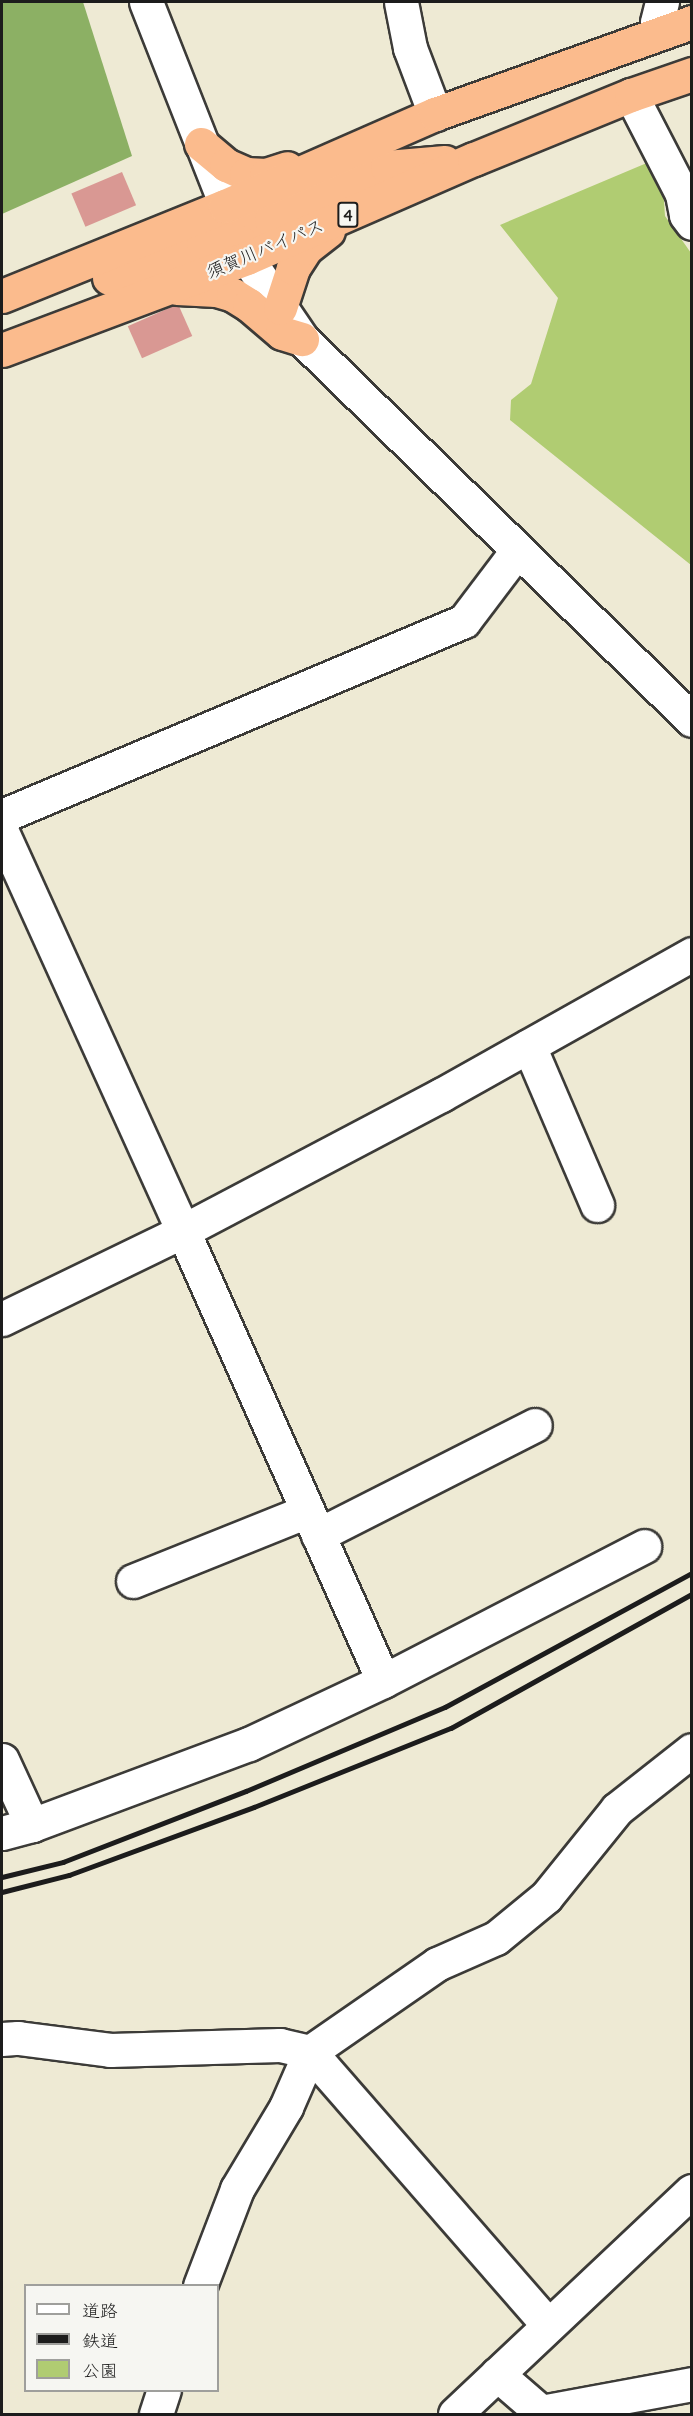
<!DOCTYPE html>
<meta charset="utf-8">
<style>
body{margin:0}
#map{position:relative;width:693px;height:2416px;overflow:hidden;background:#eeead4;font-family:Delius,"Klee One",sans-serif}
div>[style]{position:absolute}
.green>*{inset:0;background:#b0cc72}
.forest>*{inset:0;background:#8cb064}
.building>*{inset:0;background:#d99893;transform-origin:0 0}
.roads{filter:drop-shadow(2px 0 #3c3b38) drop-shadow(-2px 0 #3c3b38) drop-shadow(0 2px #3c3b38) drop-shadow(0 -2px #3c3b38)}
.minor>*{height:33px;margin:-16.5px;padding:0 16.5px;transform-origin:16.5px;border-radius:16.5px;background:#fff}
.highway>*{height:33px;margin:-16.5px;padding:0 16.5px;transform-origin:16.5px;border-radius:16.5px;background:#fbbb8d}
.rail>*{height:4.5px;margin:-2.25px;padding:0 2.25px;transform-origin:2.25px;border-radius:2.25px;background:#1c1c1c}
span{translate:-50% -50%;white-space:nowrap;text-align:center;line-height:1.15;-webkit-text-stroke:4.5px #f6f6f2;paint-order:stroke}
.shield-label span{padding:2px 4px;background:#f6f6f2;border:2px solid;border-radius:4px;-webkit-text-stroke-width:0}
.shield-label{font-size:16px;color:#1c1c1c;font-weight:700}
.street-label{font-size:18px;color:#1c1c1c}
.frame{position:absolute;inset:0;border:3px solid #1c1c1c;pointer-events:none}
.legend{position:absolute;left:24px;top:2284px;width:195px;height:108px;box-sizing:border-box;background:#f6f6f2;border:2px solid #9f9f9c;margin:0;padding:8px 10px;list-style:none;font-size:18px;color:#1c1c1c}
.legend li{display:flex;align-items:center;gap:12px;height:30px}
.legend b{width:30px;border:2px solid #9f9f9c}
</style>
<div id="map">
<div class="green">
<div style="clip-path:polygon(661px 157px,665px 216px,691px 253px,691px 565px,510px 420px,511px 400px,531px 384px,558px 298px,500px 225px)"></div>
</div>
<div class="forest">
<div style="clip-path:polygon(2px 2px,83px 2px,132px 156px,2px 214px)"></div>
</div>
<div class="building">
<div style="left:122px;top:172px;width:36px;height:55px;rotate:67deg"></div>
<div style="left:178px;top:304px;width:35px;height:55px;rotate:66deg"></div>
</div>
<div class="roads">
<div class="minor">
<div style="left:146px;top:2px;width:275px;rotate:68.5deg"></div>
<div style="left:247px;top:258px;width:98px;rotate:55.8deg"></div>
<div style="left:302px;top:339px;width:545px;rotate:44.33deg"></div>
<div style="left:401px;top:2px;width:47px;rotate:78.9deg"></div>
<div style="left:410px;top:48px;width:71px;rotate:69.3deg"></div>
<div style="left:660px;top:32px;width:10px;rotate:-107deg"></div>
<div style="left:657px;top:22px;width:21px;rotate:-76deg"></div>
<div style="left:631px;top:95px;width:111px;rotate:62.7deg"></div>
<div style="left:682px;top:194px;width:21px;rotate:79deg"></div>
<div style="left:686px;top:215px;width:10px;rotate:53deg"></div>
<div style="left:2px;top:816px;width:501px;rotate:-22.88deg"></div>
<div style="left:464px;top:621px;width:88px;rotate:-52.9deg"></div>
<div style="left:2px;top:832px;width:438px;rotate:65.6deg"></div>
<div style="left:183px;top:1231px;width:492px;rotate:66deg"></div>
<div style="left:529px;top:1046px;width:173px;rotate:66.8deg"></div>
<div style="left:2px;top:1319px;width:201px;rotate:-25.9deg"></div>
<div style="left:183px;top:1231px;width:292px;rotate:-27.8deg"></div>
<div style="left:441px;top:1095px;width:288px;rotate:-29.3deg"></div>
<div style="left:318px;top:1535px;width:243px;rotate:-26.9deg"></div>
<div style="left:133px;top:1581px;width:188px;rotate:-21.9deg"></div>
<div style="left:2px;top:1760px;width:72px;rotate:65.2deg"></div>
<div style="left:2px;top:1833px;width:31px;rotate:-15deg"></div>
<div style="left:32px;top:1825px;width:232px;rotate:-20.5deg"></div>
<div style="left:249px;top:1744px;width:148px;rotate:-25.2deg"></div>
<div style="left:383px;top:1681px;width:294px;rotate:-27.3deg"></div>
<div style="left:2px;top:2039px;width:16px;rotate:-4deg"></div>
<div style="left:18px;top:2038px;width:93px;rotate:7.4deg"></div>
<div style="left:110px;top:2050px;width:170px;rotate:-1.7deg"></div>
<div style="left:280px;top:2045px;width:31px;rotate:13deg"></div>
<div style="left:310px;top:2052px;width:362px;rotate:48.9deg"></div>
<div style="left:200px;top:2286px;width:104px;rotate:-69.1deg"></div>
<div style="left:237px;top:2189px;width:96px;rotate:-59.1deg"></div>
<div style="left:286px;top:2107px;width:60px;rotate:-66.4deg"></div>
<div style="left:310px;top:2052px;width:155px;rotate:-34.7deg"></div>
<div style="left:437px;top:1964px;width:64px;rotate:-23.8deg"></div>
<div style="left:496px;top:1938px;width:65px;rotate:-39.4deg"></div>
<div style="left:546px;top:1897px;width:113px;rotate:-51.1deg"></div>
<div style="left:617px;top:1809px;width:95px;rotate:-38.2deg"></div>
<div style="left:497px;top:2374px;width:58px;rotate:40.8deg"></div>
<div style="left:541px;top:2412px;width:154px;rotate:-10.5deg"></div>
<div style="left:156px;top:2414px;width:25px;rotate:-72deg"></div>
<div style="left:455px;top:2414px;width:325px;rotate:-43.3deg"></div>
</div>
<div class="highway">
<div style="left:201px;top:144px;width:33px;rotate:40deg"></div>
<div style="left:226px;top:165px;width:22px;rotate:24deg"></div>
<div style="left:246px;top:174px;width:20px;rotate:3deg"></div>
<div style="left:266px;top:175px;width:22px;rotate:-18deg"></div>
<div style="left:231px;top:220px;width:17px;rotate:13deg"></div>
<div style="left:248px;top:224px;width:23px;rotate:-10deg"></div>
<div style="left:271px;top:220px;width:128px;rotate:-24.6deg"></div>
<div style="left:387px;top:167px;width:58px;rotate:-4.9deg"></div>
<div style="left:109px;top:278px;width:101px;rotate:-21deg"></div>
<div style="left:203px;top:242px;width:37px"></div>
<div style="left:177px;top:288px;width:39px;rotate:3deg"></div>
<div style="left:216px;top:290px;width:18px;rotate:16deg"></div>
<div style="left:233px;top:295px;width:19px;rotate:32deg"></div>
<div style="left:249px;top:305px;width:43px;rotate:40.3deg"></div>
<div style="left:282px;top:333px;width:21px;rotate:17deg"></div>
<div style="left:2px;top:296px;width:240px;rotate:-22deg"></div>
<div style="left:225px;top:206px;width:229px;rotate:-23.7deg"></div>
<div style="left:435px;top:114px;width:273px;rotate:-19.7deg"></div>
<div style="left:280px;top:308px;width:42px;rotate:-72deg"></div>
<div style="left:293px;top:268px;width:24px;rotate:-57deg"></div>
<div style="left:306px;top:248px;width:28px;rotate:-38deg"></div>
<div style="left:2px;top:350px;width:262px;rotate:-20.6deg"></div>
<div style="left:247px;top:258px;width:248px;rotate:-23.6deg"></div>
<div style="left:474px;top:159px;width:170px;rotate:-22.2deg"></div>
<div style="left:631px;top:95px;width:65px;rotate:-19deg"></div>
</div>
</div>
<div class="rail">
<div style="left:2px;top:1877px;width:63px;rotate:-13.8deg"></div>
<div style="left:63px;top:1862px;width:196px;rotate:-21.2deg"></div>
<div style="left:246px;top:1791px;width:216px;rotate:-22.9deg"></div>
<div style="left:445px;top:1707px;width:281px;rotate:-28.5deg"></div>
<div style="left:2px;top:1892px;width:69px;rotate:-14.2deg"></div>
<div style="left:69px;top:1875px;width:197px;rotate:-20.2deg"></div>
<div style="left:254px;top:1807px;width:212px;rotate:-21.9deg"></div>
<div style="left:451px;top:1728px;width:276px;rotate:-29.1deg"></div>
</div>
<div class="shield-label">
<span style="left:348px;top:215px">4</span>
</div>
<div class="street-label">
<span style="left:265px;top:249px;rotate:-23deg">須賀川バイパス</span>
</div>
<div class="frame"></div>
<ul class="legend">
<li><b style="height:8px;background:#fff"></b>道路</li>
<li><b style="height:8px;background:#1c1c1c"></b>鉄道</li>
<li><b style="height:16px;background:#b0cc72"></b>公園</li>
</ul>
</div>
